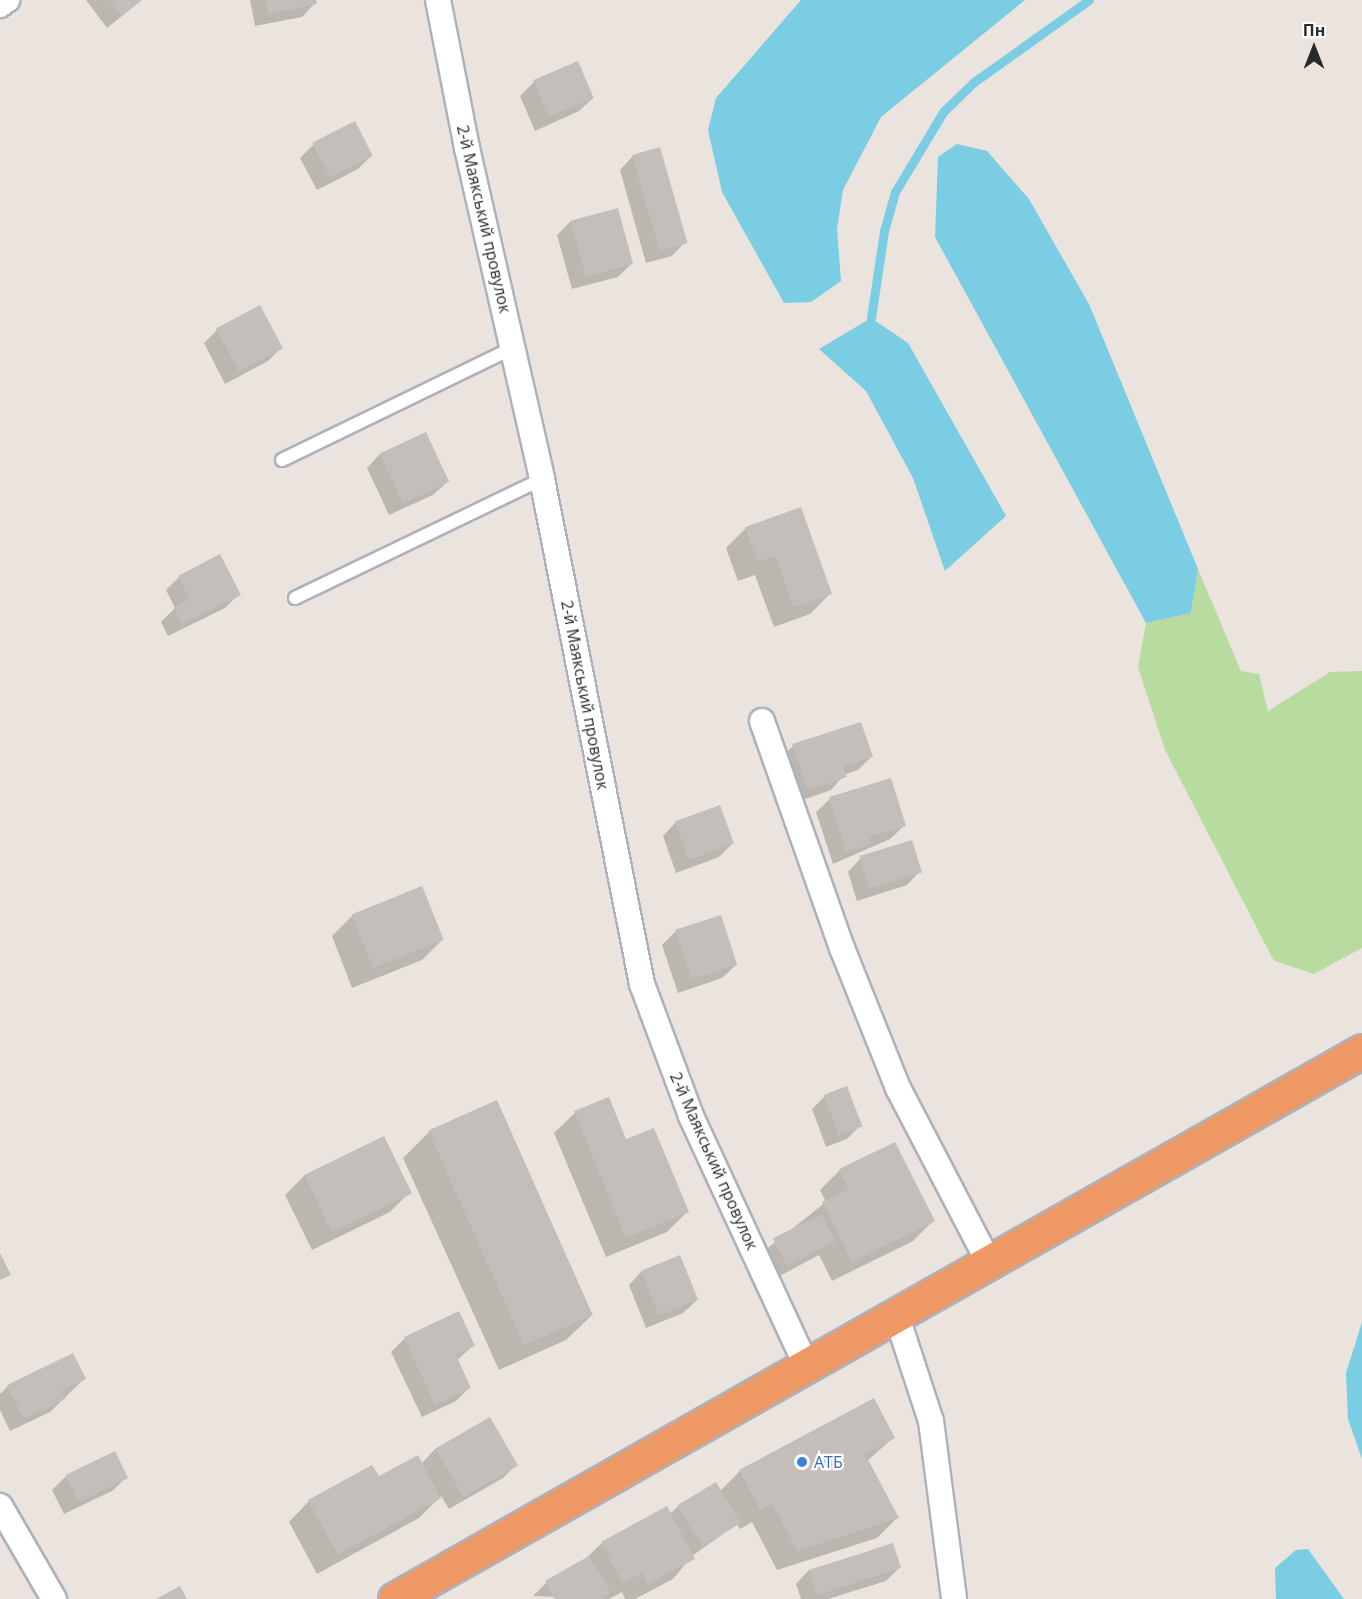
<!DOCTYPE html>
<meta charset="utf-8">
<style>
body{margin:0}
#map{position:relative;width:1362px;height:1599px;overflow:hidden;background:#ebe4de;font-family:"Open Sans",sans-serif}
div>[style]{position:absolute}
.green>*{inset:0;background:#b8dca0}
.water>*{inset:0;background:#7bcde3}
.shadow>*{inset:0;background:#0003}
.stream>*{height:9px;margin:-4.5px;padding:0 4.5px;transform-origin:4.5px;border-radius:4.5px;background:#7bcde3}
.building>*{inset:0;background:#c3beba;transform-origin:0 0}
.roads{filter:drop-shadow(2px 0 #aeb1b9) drop-shadow(-2px 0 #aeb1b9) drop-shadow(0 2px #aeb1b9) drop-shadow(0 -2px #aeb1b9)}
.lane>*{height:12px;margin:-6px;padding:0 6px;transform-origin:6px;border-radius:6px;background:#fff}
.street>*{height:24px;margin:-12px;padding:0 12px;transform-origin:12px;border-radius:12px;background:#fff}
.highway>*{height:33px;margin:-16.5px;padding:0 16.5px;transform-origin:16.5px;border-radius:16.5px;background:#ee9865}
.dots>*{width:16px;height:16px;translate:-50% -50%;box-sizing:border-box;border:3px solid #fff;border-radius:50%}
span{translate:-50% -50%;white-space:nowrap;text-align:center;line-height:1.15;-webkit-text-stroke:4.5px #fff;paint-order:stroke}
.street-label{font-size:16px;color:#2a2a2a}
.shop-label{font-size:16px;color:#366cbe}
.left{translate:0 -50%;text-align:left}
.north{position:absolute;left:1284px;top:18px;width:60px;height:60px;-webkit-text-stroke:4px #fff;paint-order:stroke;rotate:0deg;font-size:16px;font-weight:700;line-height:24px;text-align:center;color:#2a2a2a}
.north::after{content:'';display:block;margin:auto;width:21px;height:27px;background:#2a2a2a;clip-path:polygon(50% 0,100% 100%,50% 72%,0 100%)}
</style>
<div id="map">
<div class="green">
<div style="clip-path:polygon(1198px 569px,1241px 671px,1259px 674px,1268px 711px,1330px 672px,1362px 671px,1362px 948px,1314px 974px,1274px 961px,1165px 750px,1138px 667px,1146px 623px,1191px 613px)"></div>
</div>
<div class="water">
<div style="clip-path:polygon(801px 0,1025px 0,881px 117px,843px 190px,837px 229px,841px 281px,811px 302px,784px 303px,722px 192px,708px 130px,716px 98px)"></div>
<div style="clip-path:polygon(957px 144px,987px 151px,1029px 199px,1089px 304px,1198px 569px,1191px 613px,1146px 623px,935px 237px,938px 157px)"></div>
<div style="clip-path:polygon(871px 318px,908px 343px,1006px 516px,945px 571px,913px 478px,866px 391px,819px 349px)"></div>
<div style="clip-path:polygon(1362px 1322px,1362px 1459px,1348px 1419px,1346px 1373px)"></div>
<div style="clip-path:polygon(1308px 1549px,1344px 1599px,1276px 1599px,1275px 1568px,1296px 1550px)"></div>
</div>
<div class="shadow">
<div style="clip-path:polygon(86px 0,142px 0,107px 28px)"></div>
<div style="clip-path:polygon(250px 0,314px 0,315px 3px,302px 17px,255px 26px)"></div>
<div style="clip-path:polygon(577px 63px,593px 98px,579px 111px,535px 131px,520px 96px,533px 83px)"></div>
<div style="clip-path:polygon(313px 145px,371px 156px,358px 169px,317px 190px,300px 158px)"></div>
<div style="clip-path:polygon(633px 156px,685px 242px,672px 256px,646px 263px,620px 170px)"></div>
<div style="clip-path:polygon(571px 221px,631px 264px,618px 277px,572px 289px,557px 235px)"></div>
<div style="clip-path:polygon(217px 330px,281px 348px,268px 361px,225px 384px,204px 343px)"></div>
<div style="clip-path:polygon(380px 454px,447px 482px,433px 495px,389px 515px,367px 468px)"></div>
<div style="clip-path:polygon(746px 528px,830px 594px,810px 614px,774px 627px,755px 575px,738px 581px,726px 548px)"></div>
<div style="clip-path:polygon(179px 577px,239px 594px,225px 608px,168px 636px,161px 622px,175px 608px,166px 590px)"></div>
<div style="clip-path:polygon(793px 746px,871px 757px,858px 770px,844px 775px,831px 790px,794px 803px,780px 759px)"></div>
<div style="clip-path:polygon(830px 799px,904px 826px,890px 839px,833px 864px,816px 812px)"></div>
<div style="clip-path:polygon(676px 822px,732px 844px,719px 857px,676px 873px,663px 836px)"></div>
<div style="clip-path:polygon(861px 858px,920px 871px,907px 885px,857px 901px,848px 872px)"></div>
<div style="clip-path:polygon(352px 916px,442px 940px,422px 960px,352px 988px,332px 936px)"></div>
<div style="clip-path:polygon(676px 931px,736px 965px,722px 978px,678px 993px,662px 945px)"></div>
<div style="clip-path:polygon(825px 1096px,860px 1126px,847px 1139px,826px 1147px,812px 1109px)"></div>
<div style="clip-path:polygon(608px 1099px,625px 1141px,687px 1212px,667px 1232px,606px 1257px,554px 1133px,575px 1113px)"></div>
<div style="clip-path:polygon(429px 1132px,593px 1314px,566px 1340px,499px 1370px,403px 1158px)"></div>
<div style="clip-path:polygon(840px 1170px,933px 1221px,913px 1241px,832px 1281px,819px 1255px,774px 1279px,760px 1254px,826px 1202px,820px 1190px)"></div>
<div style="clip-path:polygon(305px 1175px,410px 1192px,390px 1212px,312px 1250px,285px 1195px)"></div>
<div style="clip-path:polygon(642px 1271px,697px 1300px,683px 1313px,646px 1328px,629px 1285px)"></div>
<div style="clip-path:polygon(405px 1338px,474px 1345px,457px 1360px,469px 1388px,456px 1401px,422px 1417px,391px 1352px)"></div>
<div style="clip-path:polygon(84px 1379px,50px 1412px,10px 1431px,0 1410px,0 1394px,8px 1386px)"></div>
<div style="clip-path:polygon(489px 1419px,516px 1465px,503px 1478px,449px 1509px,441px 1496px,419px 1518px,317px 1574px,289px 1522px,309px 1501px,421px 1464px,435px 1449px)"></div>
<div style="clip-path:polygon(893px 1438px,867px 1461px,897px 1518px,877px 1538px,777px 1570px,752px 1522px,740px 1529px,737px 1524px,692px 1556px,673px 1579px,635px 1599px,625px 1599px,622px 1592px,609px 1599px,533px 1596px,546px 1583px,584px 1560px,602px 1543px,666px 1508px,670px 1514px,678px 1506px,720px 1491px,740px 1471px)"></div>
<div style="clip-path:polygon(66px 1476px,126px 1478px,112px 1491px,64px 1514px,52px 1490px)"></div>
<div style="clip-path:polygon(892px 1544px,899px 1568px,886px 1581px,828px 1599px,801px 1599px,796px 1584px,809px 1570px)"></div>
</div>
<div class="stream">
<div style="left:871px;top:318px;width:88px;rotate:-81.5deg"></div>
<div style="left:884px;top:231px;width:41px;rotate:-74.2deg"></div>
<div style="left:895px;top:192px;width:93px;rotate:-59deg"></div>
<div style="left:943px;top:112px;width:43px;rotate:-44.1deg"></div>
<div style="left:974px;top:82px;width:141px;rotate:-35.5deg"></div>
</div>
<div class="building">
<div style="clip-path:polygon(109px 0,141px 0,121px 16px)"></div>
<div style="clip-path:polygon(265px 0,316px 0,317px 4px,268px 14px)"></div>
<div style="left:578px;top:61px;width:40px;height:49px;rotate:67deg"></div>
<div style="left:355px;top:121px;width:39px;height:48px;rotate:63deg"></div>
<div style="left:660px;top:147px;width:100px;height:29px;rotate:74deg"></div>
<div style="left:618px;top:208px;width:58px;height:49px;rotate:75deg"></div>
<div style="left:260px;top:305px;width:49px;height:50px;rotate:62deg"></div>
<div style="left:426px;top:432px;width:55px;height:51px;rotate:65deg"></div>
<div style="clip-path:polygon(801px 507px,832px 594px,794px 607px,775px 556px,758px 562px,745px 527px)"></div>
<div style="clip-path:polygon(220px 554px,241px 595px,182px 624px,174px 607px,190px 599px,178px 576px)"></div>
<div style="clip-path:polygon(861px 722px,873px 757px,843px 767px,847px 777px,808px 790px,792px 744px)"></div>
<div style="clip-path:polygon(891px 778px,906px 826px,869px 837px,871px 844px,846px 852px,829px 797px)"></div>
<div style="left:720px;top:805px;width:41px;height:48px;rotate:70deg"></div>
<div style="left:912px;top:840px;width:34px;height:55px;rotate:73deg"></div>
<div style="left:422px;top:886px;width:58px;height:76px;rotate:68deg"></div>
<div style="left:721px;top:915px;width:52px;height:48px;rotate:72deg"></div>
<div style="left:847px;top:1086px;width:43px;height:25px;rotate:69deg"></div>
<div style="clip-path:polygon(609px 1097px,626px 1139px,654px 1128px,689px 1212px,626px 1238px,574px 1111px)"></div>
<div style="left:497px;top:1100px;width:235px;height:75px;rotate:66deg"></div>
<div style="left:384px;top:1136px;width:64px;height:89px;rotate:64deg"></div>
<div style="clip-path:polygon(895px 1142px,935px 1221px,852px 1262px,822px 1202px,849px 1189px,839px 1169px)"></div>
<div style="left:821px;top:1214px;width:31px;height:54px;rotate:63deg"></div>
<div style="clip-path:polygon(0 1253px,11px 1275px,0 1280px)"></div>
<div style="left:680px;top:1255px;width:48px;height:42px;rotate:68deg"></div>
<div style="clip-path:polygon(459px 1311px,475px 1346px,456px 1355px,471px 1388px,435px 1405px,404px 1337px)"></div>
<div style="clip-path:polygon(73px 1353px,86px 1379px,61px 1391px,65px 1399px,24px 1419px,7px 1385px)"></div>
<div style="clip-path:polygon(874px 1398px,895px 1438px,865px 1454px,899px 1518px,797px 1551px,772px 1503px,760px 1510px,739px 1470px)"></div>
<div style="left:490px;top:1417px;width:56px;height:63px;rotate:60deg"></div>
<div style="left:115px;top:1451px;width:30px;height:55px;rotate:64deg"></div>
<div style="clip-path:polygon(418px 1455px,441px 1498px,338px 1555px,308px 1500px,372px 1465px,379px 1476px)"></div>
<div style="left:716px;top:1482px;width:48px;height:45px;rotate:59deg"></div>
<div style="clip-path:polygon(667px 1506px,695px 1559px,648px 1584px,642px 1573px,623px 1584px,601px 1542px)"></div>
<div style="left:893px;top:1543px;width:26px;height:88px;rotate:72deg"></div>
<div style="clip-path:polygon(589px 1556px,611px 1593px,600px 1599px,555px 1599px,545px 1581px)"></div>
<div style="clip-path:polygon(180px 1586px,187px 1599px,156px 1599px)"></div>
</div>
<div class="roads">
<div class="lane">
<div style="left:282px;top:460px;width:257px;rotate:-25.9deg"></div>
<div style="left:295px;top:598px;width:274px;rotate:-25.7deg"></div>
</div>
<div class="street">
<div style="left:438px;top:0;width:151px;rotate:78.9deg"></div>
<div style="left:467px;top:148px;width:339px;rotate:77.2deg"></div>
<div style="left:542px;top:479px;width:515px;rotate:78.8deg"></div>
<div style="left:642px;top:984px;width:141px;rotate:69.6deg"></div>
<div style="left:691px;top:1116px;width:274px;rotate:65.2deg"></div>
<div style="left:0;top:5px;width:9px;rotate:-36deg"></div>
<div style="left:762px;top:721px;width:241px;rotate:70.6deg"></div>
<div style="left:842px;top:948px;width:151px;rotate:68.2deg"></div>
<div style="left:898px;top:1088px;width:197px;rotate:62.5deg"></div>
<div style="left:896px;top:1314px;width:113px;rotate:71.9deg"></div>
<div style="left:931px;top:1421px;width:179px;rotate:82.6deg"></div>
<div style="left:0;top:1506px;width:108px;rotate:59.9deg"></div>
</div>
<div class="highway">
<div style="left:395px;top:1599px;width:1111px;rotate:-29.54deg"></div>
</div>
</div>
<div class="dots">
<div style="left:802px;top:1462px;background:#3f7fe0"></div>
</div>
<div class="street-label">
<span style="left:484px;top:219px;rotate:77deg">2-й Маякський провулок</span>
<span style="left:585px;top:695px;rotate:79deg">2-й Маякський провулок</span>
<span style="left:714px;top:1161px;rotate:66deg">2-й Маякський провулок</span>
</div>
<div class="shop-label">
<span class="left" style="left:814px;top:1462px">АТБ</span>
</div>
<div class="north">Пн</div>
</div>
